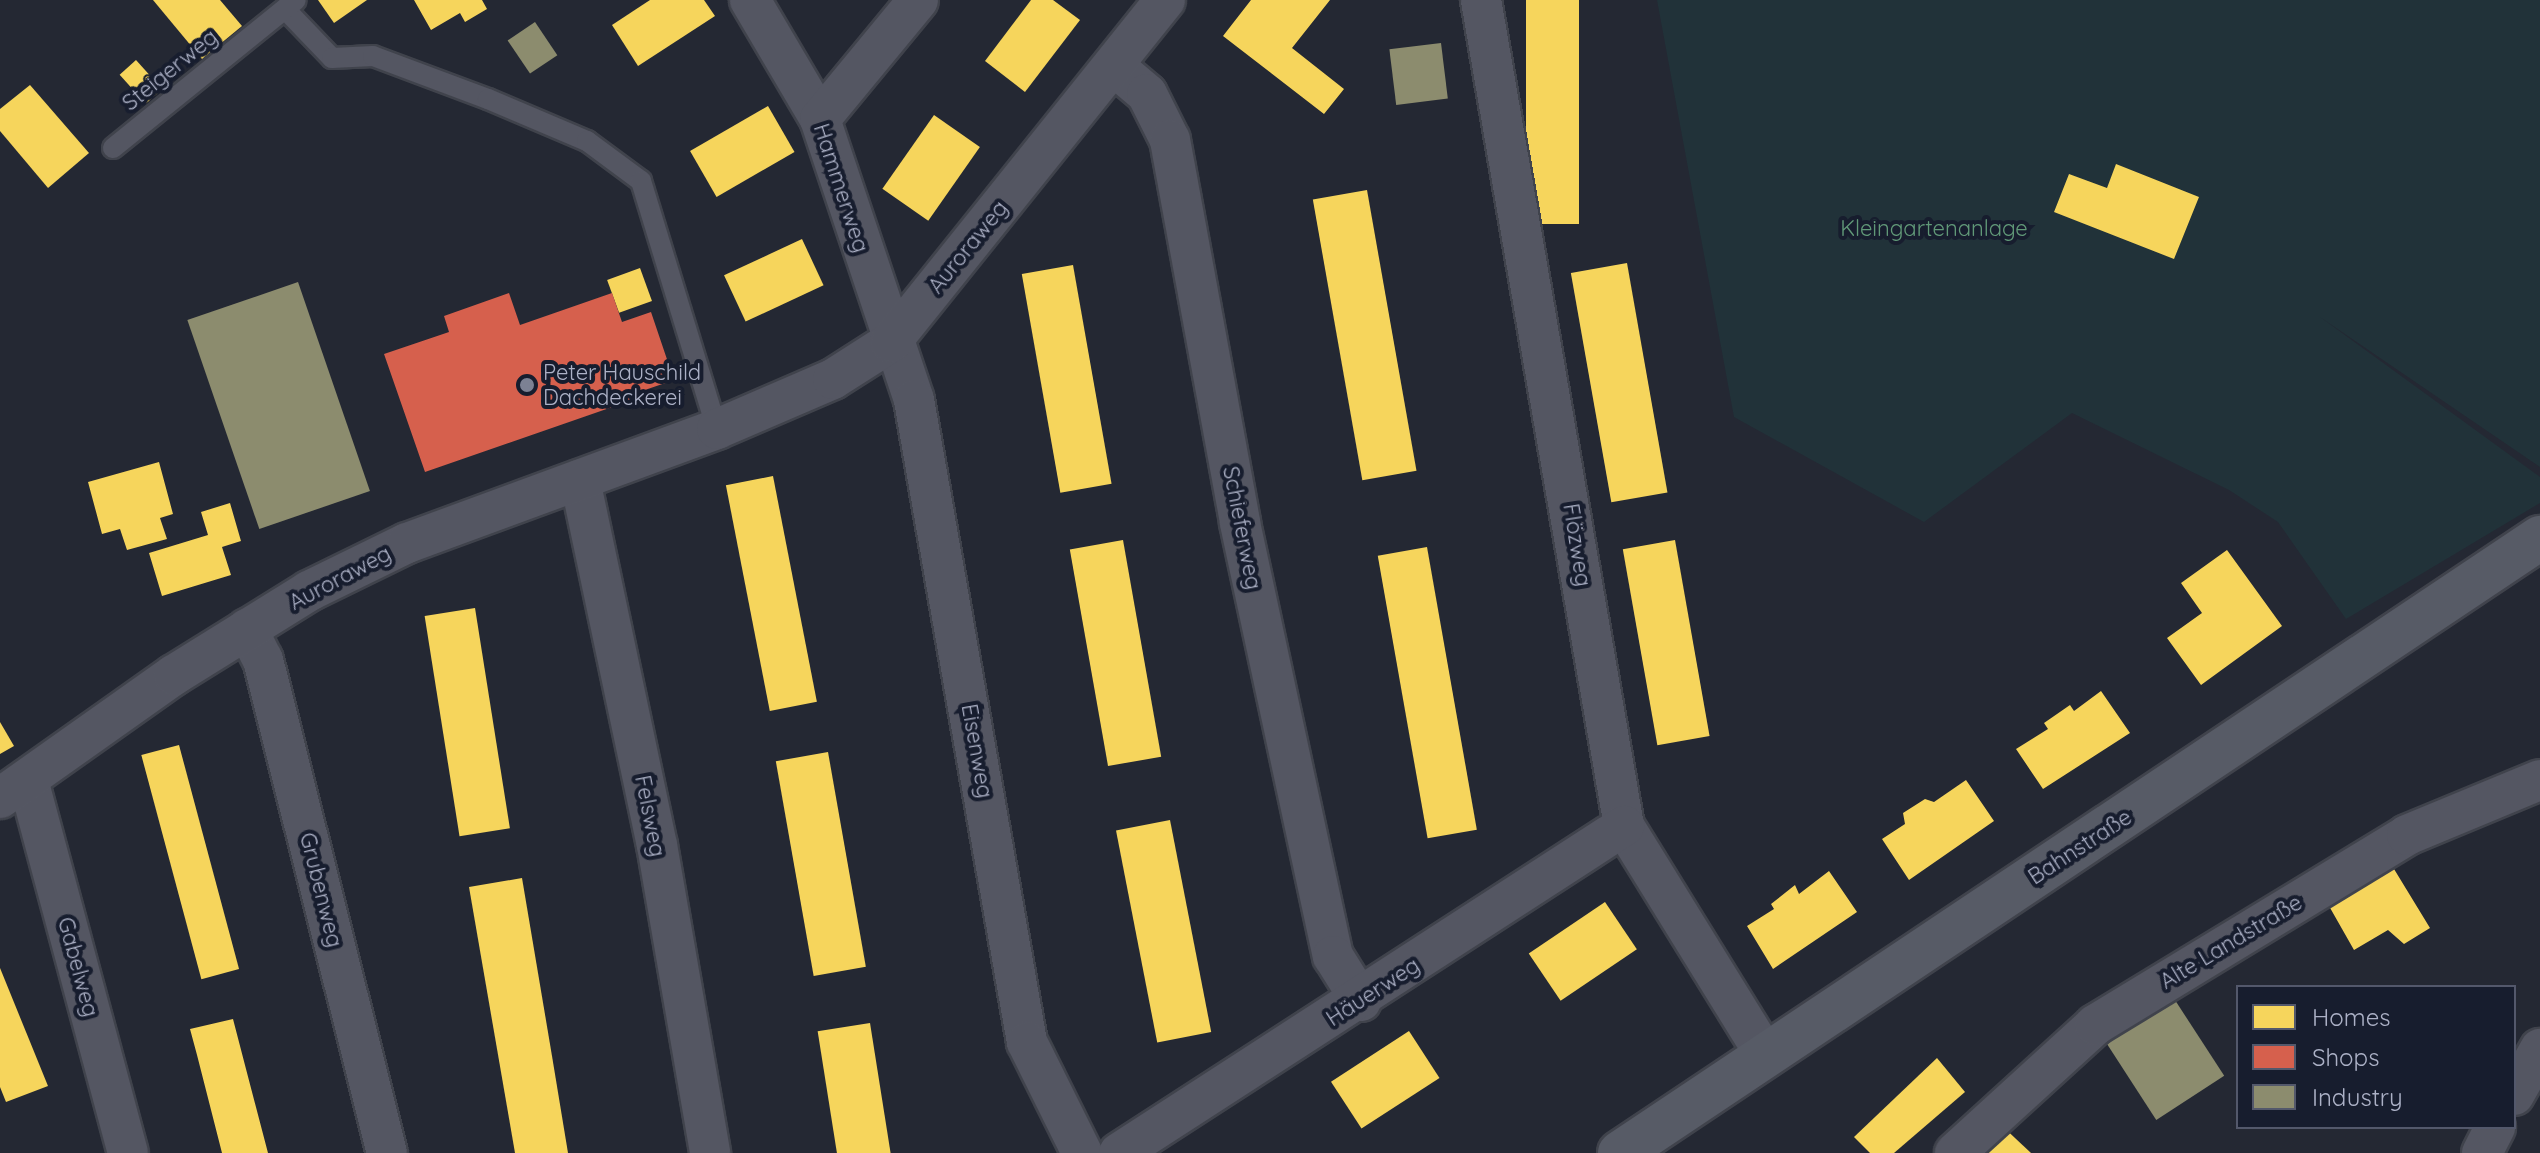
<!DOCTYPE html>
<meta charset="utf-8">
<style>
body{margin:0}
#map{position:relative;width:2540px;height:1153px;overflow:hidden;background:#242833;font-family:Quicksand,sans-serif}
div>[style]{position:absolute}
.green>*{inset:0;background:#213239}
.homes>*{inset:0;background:#f6d55c;transform-origin:0 0}
.shops>*{inset:0;background:#d6604d}
.industry>*{inset:0;background:#8c8c6e;transform-origin:0 0}
.roads{filter:drop-shadow(2px 0 #40434c) drop-shadow(-2px 0 #40434c) drop-shadow(0 2px #40434c) drop-shadow(0 -2px #40434c)}
.lane>*{height:20px;margin:-10px;padding:0 10px;transform-origin:10px;border-radius:10px;background:#545662}
.street>*{height:40px;margin:-20px;padding:0 20px;transform-origin:20px;border-radius:20px;background:#545662}
.secondary>*{height:44px;margin:-22px;padding:0 22px;transform-origin:22px;border-radius:22px;background:#575b66}
.dots>*{width:22px;height:22px;translate:-50% -50%;box-sizing:border-box;border:4px solid #171d2e;border-radius:50%}
span{translate:-50% -50%;white-space:nowrap;text-align:center;line-height:1.15;-webkit-text-stroke:8px #171d2e;paint-order:stroke}
.street-label{font-size:22px;color:#acb1c6}
.park-label{font-size:22px;color:#619978}
.poi-label{font-size:22px;color:#acb1c6}
.left{translate:0 -50%;text-align:left}
.legend{position:absolute;left:2236px;top:985px;width:280px;height:144px;box-sizing:border-box;background:#171d2e;border:2px solid #53586b;margin:0;padding:10px 14px;list-style:none;font-size:24px;color:#acb1c6}
.legend li{display:flex;align-items:center;gap:16px;height:40px}
.legend b{width:40px;border:2px solid #53586b}
</style>
<div id="map">
<div class="green">
<div style="clip-path:polygon(1657px 0,2540px 0,2540px 467px,2320px 317px,2540px 477px,2540px 503px,2346px 619px,2278px 522px,2229px 490px,2072px 413px,1924px 522px,1734px 417px)"></div>
</div>
<div class="homes">
<div style="clip-path:polygon(153px 0,220px 0,242px 26px,202px 59px)"></div>
<div style="clip-path:polygon(318px 0,367px 0,334px 23px)"></div>
<div style="clip-path:polygon(414px 0,482px 0,487px 9px,465px 22px,460px 13px,431px 30px)"></div>
<div style="clip-path:polygon(650px 0,704px 0,715px 16px,638px 66px,612px 25px)"></div>
<div style="clip-path:polygon(1031px 0,1053px 0,1080px 20px,1025px 92px,985px 61px)"></div>
<div style="clip-path:polygon(1251px 0,1330px 0,1292px 48px,1344px 89px,1324px 114px,1223px 36px)"></div>
<div style="left:1526px;top:0;width:53px;height:224px"></div>
<div style="left:136px;top:60px;width:39px;height:22px;rotate:48deg"></div>
<div style="clip-path:polygon(30px 85px,89px 153px,48px 188px,0 131px,0 109px)"></div>
<div style="left:768px;top:106px;width:53px;height:90px;rotate:60deg"></div>
<div style="left:934px;top:115px;width:56px;height:90px;rotate:35deg"></div>
<div style="clip-path:polygon(2116px 164px,2199px 197px,2174px 259px,2054px 212px,2069px 174px,2107px 188px)"></div>
<div style="left:1367px;top:190px;width:285px;height:55px;rotate:80deg"></div>
<div style="left:802px;top:239px;width:51px;height:86px;rotate:65deg"></div>
<div style="left:1627px;top:263px;width:233px;height:57px;rotate:80deg"></div>
<div style="left:1073px;top:265px;width:222px;height:52px;rotate:80deg"></div>
<div style="left:640px;top:268px;width:35px;height:35px;rotate:70deg"></div>
<div style="clip-path:polygon(159px 462px,173px 514px,160px 518px,167px 539px,127px 550px,120px 529px,102px 534px,88px 482px)"></div>
<div style="left:773px;top:476px;width:230px;height:48px;rotate:79deg"></div>
<div style="clip-path:polygon(230px 503px,241px 541px,222px 547px,231px 575px,162px 596px,149px 553px,208px 535px,201px 512px)"></div>
<div style="left:1123px;top:540px;width:220px;height:54px;rotate:80deg"></div>
<div style="left:1675px;top:540px;width:199px;height:53px;rotate:80deg"></div>
<div style="left:1427px;top:547px;width:287px;height:50px;rotate:80deg"></div>
<div style="clip-path:polygon(2227px 550px,2282px 626px,2201px 685px,2167px 638px,2202px 613px,2181px 583px)"></div>
<div style="left:475px;top:608px;width:223px;height:51px;rotate:81deg"></div>
<div style="clip-path:polygon(2101px 691px,2130px 733px,2043px 789px,2016px 749px,2048px 729px,2044px 723px,2070px 705px,2074px 711px)"></div>
<div style="clip-path:polygon(0 722px,14px 746px,0 754px)"></div>
<div style="left:179px;top:745px;width:232px;height:39px;rotate:75deg"></div>
<div style="left:828px;top:752px;width:218px;height:53px;rotate:80deg"></div>
<div style="clip-path:polygon(1966px 780px,1994px 821px,1909px 880px,1882px 839px,1905px 824px,1903px 813px,1925px 799px,1934px 802px)"></div>
<div style="left:1170px;top:820px;width:216px;height:55px;rotate:79deg"></div>
<div style="clip-path:polygon(2394px 869px,2430px 928px,2404px 944px,2388px 930px,2354px 950px,2329px 906px)"></div>
<div style="clip-path:polygon(1829px 871px,1857px 912px,1773px 969px,1747px 926px,1774px 909px,1771px 904px,1795px 885px,1799px 894px)"></div>
<div style="clip-path:polygon(522px 878px,552px 1056px,568px 1153px,515px 1153px,469px 887px)"></div>
<div style="left:1605px;top:902px;width:57px;height:92px;rotate:56deg"></div>
<div style="clip-path:polygon(0 968px,48px 1086px,6px 1102px,0 1087px)"></div>
<div style="clip-path:polygon(233px 1019px,246px 1069px,268px 1153px,222px 1153px,197px 1055px,190px 1029px)"></div>
<div style="left:870px;top:1023px;width:132px;height:53px;rotate:81deg"></div>
<div style="left:1409px;top:1031px;width:56px;height:93px;rotate:57deg"></div>
<div style="clip-path:polygon(1937px 1058px,1965px 1092px,1894px 1153px,1870px 1153px,1854px 1137px)"></div>
<div style="clip-path:polygon(1999px 1123px,2031px 1153px,1970px 1153px)"></div>
</div>
<div class="shops">
<div style="clip-path:polygon(509px 293px,520px 325px,612px 293px,622px 322px,651px 312px,674px 380px,642px 391px,644px 396px,425px 472px,384px 354px,449px 332px,444px 316px)"></div>
</div>
<div class="industry">
<div style="left:535px;top:22px;width:40px;height:33px;rotate:56deg"></div>
<div style="left:1441px;top:43px;width:56px;height:52px;rotate:83deg"></div>
<div style="left:298px;top:282px;width:221px;height:117px;rotate:71deg"></div>
<div style="left:2173px;top:997px;width:94px;height:81px;rotate:57deg"></div>
</div>
<div class="roads">
<div class="lane">
<div style="left:285px;top:9px;width:68px;rotate:46.2deg"></div>
<div style="left:332px;top:58px;width:41px;rotate:-2.8deg"></div>
<div style="left:373px;top:56px;width:123px;rotate:20.5deg"></div>
<div style="left:488px;top:99px;width:108px;rotate:23deg"></div>
<div style="left:587px;top:141px;width:67px;rotate:36.5deg"></div>
<div style="left:641px;top:181px;width:259px;rotate:73deg"></div>
<div style="left:113px;top:148px;width:235px;rotate:-39deg"></div>
</div>
<div class="street">
<div style="left:750px;top:0;width:138px;rotate:59.5deg"></div>
<div style="left:820px;top:119px;width:296px;rotate:71.5deg"></div>
<div style="left:914px;top:400px;width:652px;rotate:80.02deg"></div>
<div style="left:1027px;top:1042px;width:124px;rotate:63.6deg"></div>
<div style="left:1481px;top:0;width:838px;rotate:80.18deg"></div>
<div style="left:1624px;top:826px;width:268px;rotate:58.3deg"></div>
<div style="left:1114px;top:66px;width:43px;rotate:40.3deg"></div>
<div style="left:1147px;top:94px;width:51px;rotate:63.4deg"></div>
<div style="left:1170px;top:140px;width:389px;rotate:79.6deg"></div>
<div style="left:1240px;top:523px;width:443px;rotate:77.9deg"></div>
<div style="left:1333px;top:956px;width:53px;rotate:58.1deg"></div>
<div style="left:820px;top:119px;width:154px;rotate:-50.5deg"></div>
<div style="left:580px;top:480px;width:373px;rotate:78.1deg"></div>
<div style="left:657px;top:845px;width:313px;rotate:80.2deg"></div>
<div style="left:247px;top:629px;width:35px;rotate:63deg"></div>
<div style="left:263px;top:660px;width:508px;rotate:75.88deg"></div>
<div style="left:28px;top:780px;width:386px;rotate:75deg"></div>
<div style="left:0;top:798px;width:213px;rotate:-35.3deg"></div>
<div style="left:174px;top:675px;width:159px;rotate:-31.9deg"></div>
<div style="left:309px;top:591px;width:109px;rotate:-26.1deg"></div>
<div style="left:407px;top:543px;width:330px;rotate:-20.2deg"></div>
<div style="left:717px;top:429px;width:126px;rotate:-23.3deg"></div>
<div style="left:833px;top:379px;width:69px;rotate:-32.5deg"></div>
<div style="left:891px;top:342px;width:438px;rotate:-51.3deg"></div>
<div style="left:2514px;top:1095px;width:53px;rotate:-60.5deg"></div>
<div style="left:1119px;top:1153px;width:602px;rotate:-32.92deg"></div>
<div style="left:1955px;top:1153px;width:190px;rotate:-42.4deg"></div>
<div style="left:2095px;top:1025px;width:365px;rotate:-31.3deg"></div>
<div style="left:2407px;top:835px;width:144px;rotate:-22.5deg"></div>
<div style="left:2482px;top:1153px;width:29px;rotate:-63deg"></div>
</div>
<div class="secondary">
<div style="left:1620px;top:1153px;width:1107px;rotate:-33.76deg"></div>
</div>
</div>
<div class="dots">
<div style="left:527px;top:385px;background:#7c8193"></div>
</div>
<div class="street-label">
<span style="left:170px;top:70px;rotate:-39deg">Steigerweg</span>
<span style="left:841px;top:188px;rotate:72deg">Hammerweg</span>
<span style="left:968px;top:247px;rotate:-51deg">Auroraweg</span>
<span style="left:1242px;top:528px;rotate:79deg">Schieferweg</span>
<span style="left:1577px;top:545px;rotate:81deg">Flözweg</span>
<span style="left:340px;top:578px;rotate:-28deg">Auroraweg</span>
<span style="left:977px;top:751px;rotate:80deg">Eisenweg</span>
<span style="left:650px;top:816px;rotate:79deg">Felsweg</span>
<span style="left:2080px;top:847px;rotate:-33deg">Bahnstraße</span>
<span style="left:321px;top:890px;rotate:76deg">Grubenweg</span>
<span style="left:2231px;top:942px;rotate:-31deg">Alte Landstraße</span>
<span style="left:78px;top:967px;rotate:75deg">Gabelweg</span>
<span style="left:1373px;top:992px;rotate:-33deg">Häuerweg</span>
</div>
<div class="park-label">
<span style="left:1934px;top:229px">Kleingartenanlage</span>
</div>
<div class="poi-label">
<span class="left" style="left:543px;top:385px">Peter Hauschild<br>Dachdeckerei</span>
</div>
<ul class="legend">
<li><b style="height:22px;background:#f6d55c"></b>Homes</li>
<li><b style="height:22px;background:#d6604d"></b>Shops</li>
<li><b style="height:22px;background:#8c8c6e"></b>Industry</li>
</ul>
</div>
